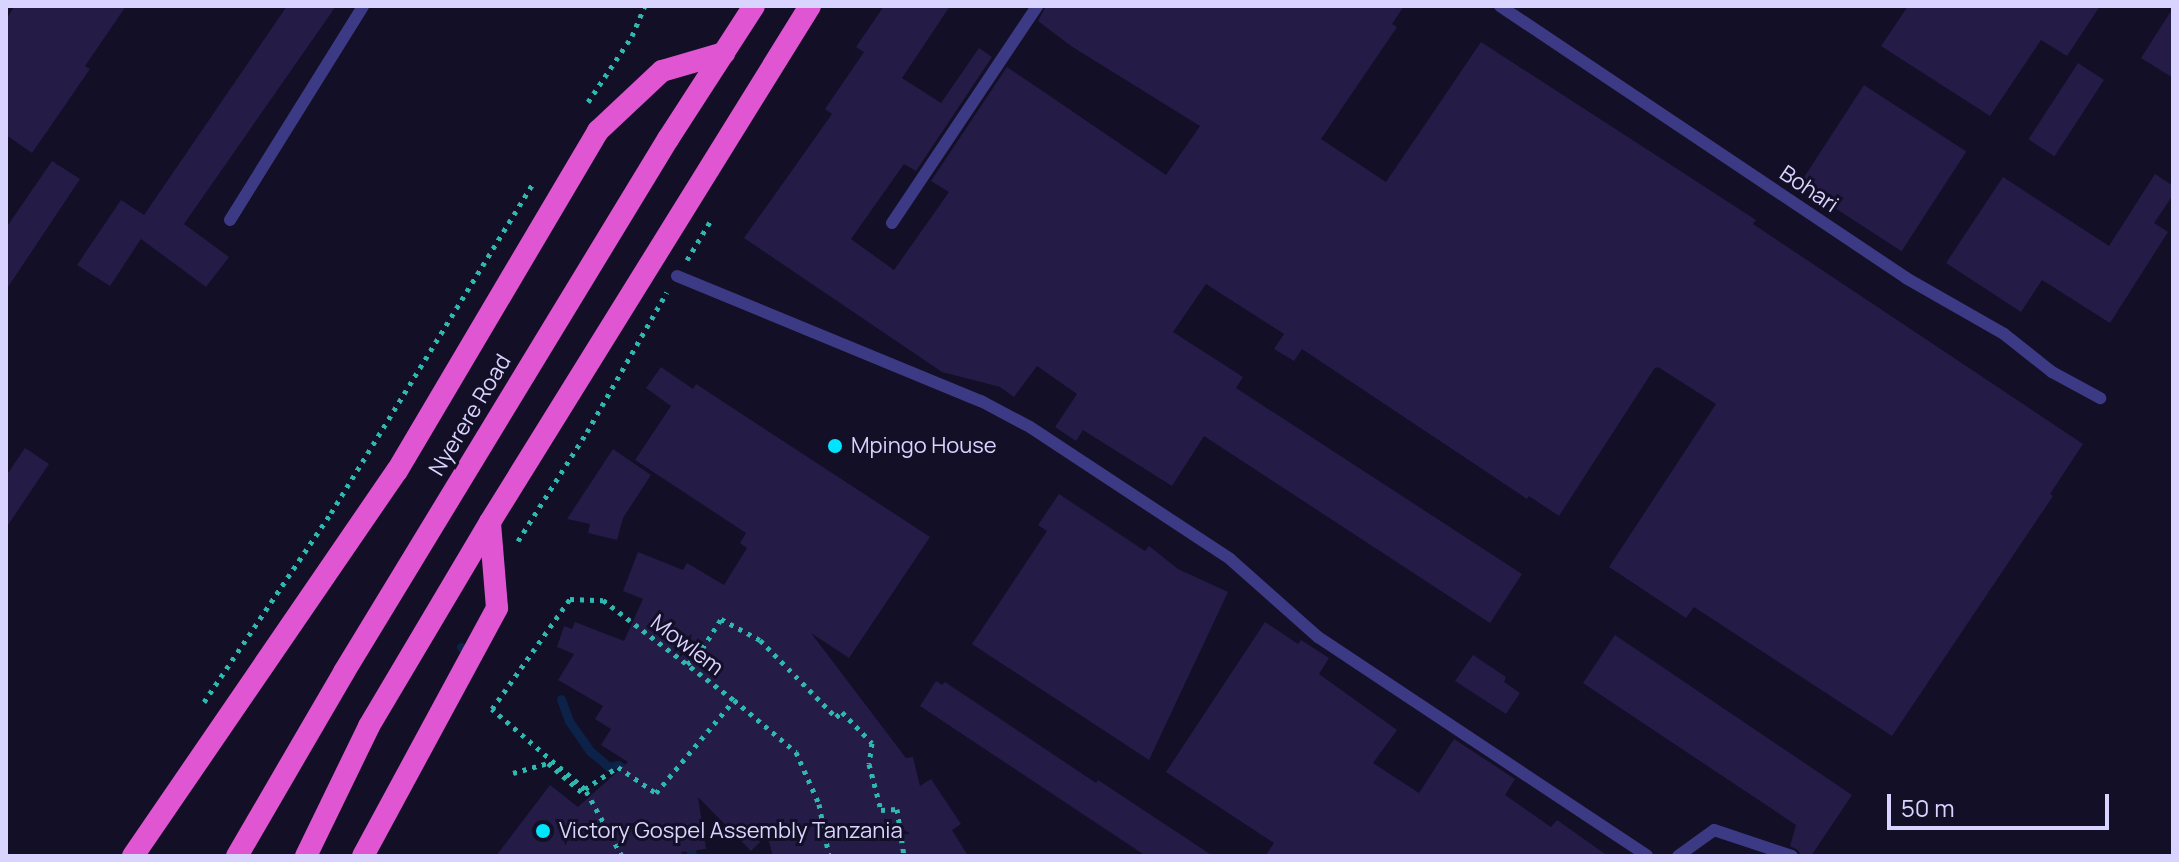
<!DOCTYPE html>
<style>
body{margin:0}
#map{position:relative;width:2179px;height:862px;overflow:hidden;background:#130f26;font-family:Manrope,sans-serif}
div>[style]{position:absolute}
.stream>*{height:9px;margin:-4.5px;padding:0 4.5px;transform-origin:4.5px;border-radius:4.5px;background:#0c2248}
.building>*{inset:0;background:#241b47;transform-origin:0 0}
.path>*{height:5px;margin-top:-2.5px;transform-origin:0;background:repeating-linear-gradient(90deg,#2fb8b0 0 4px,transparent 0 10px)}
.service>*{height:12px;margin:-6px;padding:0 6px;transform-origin:6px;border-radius:6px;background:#3d3a85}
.trunk>*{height:22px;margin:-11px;padding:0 11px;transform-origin:11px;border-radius:11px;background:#e055d1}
.dots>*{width:22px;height:22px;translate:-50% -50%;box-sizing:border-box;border:4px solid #130f26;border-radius:50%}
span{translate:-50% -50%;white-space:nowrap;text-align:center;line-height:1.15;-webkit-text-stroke:6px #130f26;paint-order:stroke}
.street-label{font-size:22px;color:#d9d4ff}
.poi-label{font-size:22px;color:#d9d4ff}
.left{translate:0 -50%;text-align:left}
.frame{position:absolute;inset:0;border:8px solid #d9d4ff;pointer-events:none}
.scale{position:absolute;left:1887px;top:794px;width:222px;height:36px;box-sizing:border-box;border:4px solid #d9d4ff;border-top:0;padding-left:10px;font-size:24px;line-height:28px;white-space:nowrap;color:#d9d4ff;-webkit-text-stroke:6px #130f26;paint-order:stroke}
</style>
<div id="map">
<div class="stream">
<div style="left:461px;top:647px;width:1px;rotate:45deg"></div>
<div style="left:561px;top:699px;width:23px;rotate:70deg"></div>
<div style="left:569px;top:721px;width:37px;rotate:55deg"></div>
<div style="left:590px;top:751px;width:25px;rotate:40deg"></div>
<div style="left:609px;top:767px;width:9px;rotate:-13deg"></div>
<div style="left:618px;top:765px;width:14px;rotate:36deg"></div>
<div style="left:686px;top:841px;width:17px;rotate:65deg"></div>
</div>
<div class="building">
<div style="clip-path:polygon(15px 6px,126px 6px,85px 66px,90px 69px,32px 153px,6px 135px,6px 19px)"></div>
<div style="clip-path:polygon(287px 6px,336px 6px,184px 224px,229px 257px,206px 287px,141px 239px,110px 286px,77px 265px,121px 200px,144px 215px)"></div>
<div style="clip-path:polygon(884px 6px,950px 6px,902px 78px,941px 103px,979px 48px,992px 57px,916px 171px,904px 164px,851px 239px,894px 270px,949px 192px,931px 181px,1007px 67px,1166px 175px,1200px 126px,1071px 46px,1038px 21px,1046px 6px,1404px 6px,1392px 24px,1397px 27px,1321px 139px,1386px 182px,1481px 42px,1756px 220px,1753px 224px,2083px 444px,2050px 494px,2053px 496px,1892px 736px,1694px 607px,1686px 618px,1609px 567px,1716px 404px,1658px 367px,1654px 369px,1559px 516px,1529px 496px,1527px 499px,1302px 349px,1294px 361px,1274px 349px,1284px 334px,1206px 284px,1173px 332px,1243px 377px,1236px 388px,1522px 574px,1490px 623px,1204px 436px,1172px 486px,1083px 430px,1076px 441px,1055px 427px,1077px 394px,1037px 366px,1014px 397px,1000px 387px,942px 372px,744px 238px,832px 114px,825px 109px,864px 52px,856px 47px)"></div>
<div style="clip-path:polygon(1908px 6px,2100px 6px,2067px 56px,2041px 40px,1990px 116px,1881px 46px)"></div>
<div style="clip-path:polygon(2173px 8px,2173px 78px,2141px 58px)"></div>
<div style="left:2078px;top:63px;width:31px;height:91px;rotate:33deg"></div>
<div style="left:1864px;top:85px;width:122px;height:119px;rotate:33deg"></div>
<div style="clip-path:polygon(52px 161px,80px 179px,6px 290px,6px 228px)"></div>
<div style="clip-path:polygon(2155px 174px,2173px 186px,2173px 195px,2154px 223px,2168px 232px,2110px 323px,2042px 280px,2021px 312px,1946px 263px,2003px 177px,2109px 246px)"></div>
<div style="clip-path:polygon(661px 367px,693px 389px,696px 384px,930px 537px,849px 658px,811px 633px,906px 758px,913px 757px,920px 786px,931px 779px,961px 824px,952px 830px,968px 856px,773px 856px,767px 835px,751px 851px,698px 797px,706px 849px,681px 852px,683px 856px,496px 856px,550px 785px,578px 807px,628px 762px,601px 745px,611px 729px,595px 719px,603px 706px,558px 680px,574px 654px,557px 647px,564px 626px,572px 629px,575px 622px,624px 641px,643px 599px,623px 591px,638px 552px,683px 570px,687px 563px,724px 585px,747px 548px,740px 543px,746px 533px,635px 460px,671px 406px,646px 388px)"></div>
<div style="clip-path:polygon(25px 448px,49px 464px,6px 528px,6px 476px)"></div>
<div style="clip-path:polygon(613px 449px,651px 475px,623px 518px,617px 540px,588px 533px,590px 524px,567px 519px)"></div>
<div style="clip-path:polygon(1059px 494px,1145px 551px,1149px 546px,1178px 569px,1228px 592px,1149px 760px,972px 644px,1047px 531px,1038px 525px)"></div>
<div style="clip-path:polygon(1265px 622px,1298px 644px,1301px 640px,1329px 658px,1319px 674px,1397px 730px,1373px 763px,1419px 793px,1454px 739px,1515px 779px,1505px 795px,1551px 827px,1557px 820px,1608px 856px,1265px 856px,1274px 843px,1166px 772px)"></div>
<div style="clip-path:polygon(1615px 635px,1852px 795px,1811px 856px,1801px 856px,1798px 850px,1790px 846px,1796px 825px,1583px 683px)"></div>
<div style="clip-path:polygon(1473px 655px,1506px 677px,1504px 682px,1520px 693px,1506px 714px,1455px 681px)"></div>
<div style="clip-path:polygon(936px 681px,942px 685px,945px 682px,1096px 783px,1098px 780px,1213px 856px,1146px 856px,920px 706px)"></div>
</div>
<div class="path">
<div style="left:588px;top:102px;width:79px;rotate:-56.3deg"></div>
<div style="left:632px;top:36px;width:33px;rotate:-67deg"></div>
<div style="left:687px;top:260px;width:47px;rotate:-59deg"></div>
<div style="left:518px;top:541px;width:129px;rotate:-57.7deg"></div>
<div style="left:587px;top:432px;width:161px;rotate:-60.3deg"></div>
<div style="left:687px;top:664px;width:12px;rotate:-35deg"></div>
<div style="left:697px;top:657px;width:45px;rotate:-57.7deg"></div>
<div style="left:721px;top:619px;width:44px;rotate:28.3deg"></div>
<div style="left:760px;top:640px;width:108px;rotate:45.4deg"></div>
<div style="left:836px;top:717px;width:8px;rotate:-40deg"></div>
<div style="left:842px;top:712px;width:43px;rotate:45.9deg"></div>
<div style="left:872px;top:743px;width:21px;rotate:98deg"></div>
<div style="left:869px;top:764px;width:48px;rotate:75.4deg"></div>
<div style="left:881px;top:810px;width:16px;rotate:-4deg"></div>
<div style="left:897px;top:809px;width:48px;rotate:81.5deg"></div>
<div style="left:204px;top:702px;width:228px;rotate:-56.1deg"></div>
<div style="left:331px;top:513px;width:386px;rotate:-58.5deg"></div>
<div style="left:513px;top:773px;width:36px;rotate:-16deg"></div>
<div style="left:548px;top:763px;width:49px;rotate:40.9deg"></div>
<div style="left:585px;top:789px;width:40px;rotate:-34deg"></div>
<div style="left:618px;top:767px;width:46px;rotate:34.4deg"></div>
<div style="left:656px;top:793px;width:121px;rotate:-50deg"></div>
<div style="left:622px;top:856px;width:77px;rotate:-118.9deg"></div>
<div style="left:585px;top:789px;width:123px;rotate:-139.3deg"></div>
<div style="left:492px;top:709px;width:135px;rotate:-54.7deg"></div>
<div style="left:570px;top:599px;width:33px;rotate:2deg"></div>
<div style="left:603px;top:600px;width:165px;rotate:37.4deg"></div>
<div style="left:734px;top:700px;width:81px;rotate:40deg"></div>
<div style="left:796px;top:752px;width:57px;rotate:66.1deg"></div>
<div style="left:819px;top:804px;width:53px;rotate:79.1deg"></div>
</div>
<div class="service">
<div style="left:1500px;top:6px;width:489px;rotate:33.8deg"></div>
<div style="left:1906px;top:278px;width:113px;rotate:29.7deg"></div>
<div style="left:2004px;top:334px;width:61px;rotate:38.4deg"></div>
<div style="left:2052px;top:372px;width:55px;rotate:28.4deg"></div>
<div style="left:230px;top:220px;width:252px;rotate:-58.1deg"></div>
<div style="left:892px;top:223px;width:261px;rotate:-56.2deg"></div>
<div style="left:677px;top:276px;width:329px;rotate:22.4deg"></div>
<div style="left:981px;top:401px;width:55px;rotate:28deg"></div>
<div style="left:1030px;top:427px;width:240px;rotate:33.4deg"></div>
<div style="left:1230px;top:559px;width:118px;rotate:41.6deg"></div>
<div style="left:1318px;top:637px;width:395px;rotate:33.6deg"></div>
<div style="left:1678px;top:856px;width:44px;rotate:-35.8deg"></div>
<div style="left:1714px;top:830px;width:82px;rotate:18.4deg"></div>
</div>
<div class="trunk">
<div style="left:133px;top:856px;width:467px;rotate:-55.6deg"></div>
<div style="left:397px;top:471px;width:395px;rotate:-59.4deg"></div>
<div style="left:598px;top:131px;width:88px;rotate:-43.2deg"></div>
<div style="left:662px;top:71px;width:65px;rotate:-16.2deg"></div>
<div style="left:237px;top:856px;width:213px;rotate:-59.8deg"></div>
<div style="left:344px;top:672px;width:624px;rotate:-58.71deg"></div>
<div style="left:668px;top:139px;width:158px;rotate:-57.1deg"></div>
<div style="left:306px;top:856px;width:144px;rotate:-64.1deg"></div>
<div style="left:369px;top:726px;width:237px;rotate:-59.3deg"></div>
<div style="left:490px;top:522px;width:607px;rotate:-58.19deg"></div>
<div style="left:363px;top:856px;width:282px;rotate:-61.6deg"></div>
<div style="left:497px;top:608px;width:86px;rotate:-94.7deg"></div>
</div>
<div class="dots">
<div style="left:835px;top:446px;background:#00e5ff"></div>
<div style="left:543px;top:831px;background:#00e5ff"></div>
</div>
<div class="street-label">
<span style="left:1809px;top:189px;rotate:34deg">Bohari</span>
<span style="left:470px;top:415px;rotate:-59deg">Nyerere Road</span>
<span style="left:687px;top:645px;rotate:37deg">Mowlem</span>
</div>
<div class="poi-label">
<span class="left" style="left:851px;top:446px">Mpingo House</span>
<span class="left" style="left:559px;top:831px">Victory Gospel Assembly Tanzania</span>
</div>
<div class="frame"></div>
<div class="scale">50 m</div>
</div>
